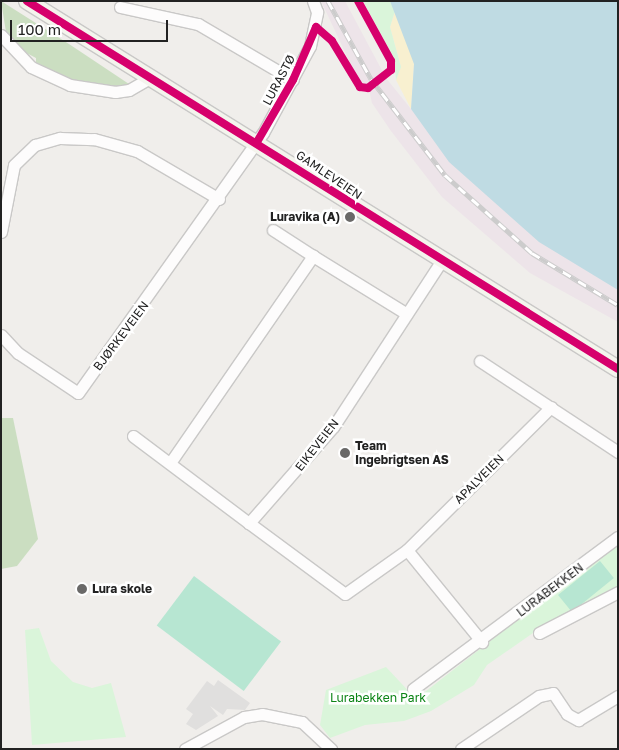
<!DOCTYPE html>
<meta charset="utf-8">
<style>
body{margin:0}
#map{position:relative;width:619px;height:750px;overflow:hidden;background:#f0eeeb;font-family:"Golos Text",sans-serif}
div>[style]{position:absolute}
.industrial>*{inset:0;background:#ede4e9}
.forest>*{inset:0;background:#cbdec1}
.sand>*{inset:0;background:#f8f0d0}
.park>*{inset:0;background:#daf5da}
.pitch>*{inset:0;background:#b7e6d2;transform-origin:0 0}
.parking>*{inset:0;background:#e0dfde}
.water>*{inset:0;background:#bfdbe3}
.roads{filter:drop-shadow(1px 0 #c9c8c7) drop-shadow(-1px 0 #c9c8c7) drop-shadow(0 1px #c9c8c7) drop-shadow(0 -1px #c9c8c7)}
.minor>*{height:11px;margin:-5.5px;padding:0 5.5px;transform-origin:5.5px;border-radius:5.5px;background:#fdfcfc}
.secondary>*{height:16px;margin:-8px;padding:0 8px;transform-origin:8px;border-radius:8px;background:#f4f4ed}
.rail>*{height:5px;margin-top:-2.5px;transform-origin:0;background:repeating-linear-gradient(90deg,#fff 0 9px,#ccc 0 18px);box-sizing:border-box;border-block:1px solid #ccc}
.cycleway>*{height:8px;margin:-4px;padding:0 4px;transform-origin:4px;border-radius:4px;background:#d6006c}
.dots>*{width:14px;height:14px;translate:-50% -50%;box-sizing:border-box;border:2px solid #fff;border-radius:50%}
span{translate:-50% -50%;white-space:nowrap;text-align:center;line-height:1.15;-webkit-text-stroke:5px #fff;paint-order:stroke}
.street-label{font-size:12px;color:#222}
.poi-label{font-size:12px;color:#222;font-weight:700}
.right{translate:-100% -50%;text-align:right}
.left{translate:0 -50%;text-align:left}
.park-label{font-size:12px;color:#0c8416}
.frame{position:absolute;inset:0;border:2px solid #222;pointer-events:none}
.scale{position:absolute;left:10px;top:20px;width:158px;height:22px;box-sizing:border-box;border:2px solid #222;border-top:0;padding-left:6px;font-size:15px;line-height:18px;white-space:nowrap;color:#222;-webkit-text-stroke:4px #fff;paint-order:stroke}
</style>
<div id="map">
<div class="industrial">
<div style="clip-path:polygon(321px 1px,345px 1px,386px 78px,456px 165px,618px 289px,618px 322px,530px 273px,442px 197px,391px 131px,372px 103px,368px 85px,359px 82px)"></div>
</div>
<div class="forest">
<div style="clip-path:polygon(1px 1px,69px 44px,132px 86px,112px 88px,75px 83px,36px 64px,36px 58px,19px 49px,6px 32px)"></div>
<div style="clip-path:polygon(1px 418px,13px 418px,38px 539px,17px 566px,1px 569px)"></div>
</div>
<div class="sand">
<div style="clip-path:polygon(396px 8px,414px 64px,411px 109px,396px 80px,401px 67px,390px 27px)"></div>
</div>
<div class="park">
<div style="clip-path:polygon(363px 1px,390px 1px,396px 8px,390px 27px,401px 67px,396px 80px,394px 58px)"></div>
<div style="clip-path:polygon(618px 541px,618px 587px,533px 633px,487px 665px,474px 685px,431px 711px,404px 721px,365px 725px,330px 738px,320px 725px,326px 690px,386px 667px,416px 699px)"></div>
<div style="clip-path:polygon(39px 628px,51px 661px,73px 682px,92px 688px,111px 683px,126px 737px,32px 745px,25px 630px)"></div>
</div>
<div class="pitch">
<div style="left:600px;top:561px;width:22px;height:54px;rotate:51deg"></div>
<div style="left:194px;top:576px;width:109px;height:62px;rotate:37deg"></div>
</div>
<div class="parking">
<div style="clip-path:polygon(218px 680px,250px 703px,245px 710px,227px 709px,223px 715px,210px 706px,218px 716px,196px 730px,186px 724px,193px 714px,186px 709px,207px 681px,214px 686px)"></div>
</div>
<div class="water">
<div style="clip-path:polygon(390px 1px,618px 1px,618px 290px,539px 242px,449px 162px,411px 109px,414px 64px)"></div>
</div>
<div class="roads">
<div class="minor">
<div style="left:120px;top:7px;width:80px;rotate:12.3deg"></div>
<div style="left:198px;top:24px;width:110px;rotate:30.5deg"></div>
<div style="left:1px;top:35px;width:44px;rotate:46.8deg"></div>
<div style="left:31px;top:67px;width:43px;rotate:24.8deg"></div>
<div style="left:70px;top:85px;width:46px;rotate:8.8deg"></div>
<div style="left:115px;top:92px;width:14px;rotate:-8deg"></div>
<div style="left:129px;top:90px;width:22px;rotate:-30deg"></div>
<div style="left:273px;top:230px;width:48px;rotate:33deg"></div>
<div style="left:1px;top:232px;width:68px;rotate:-79deg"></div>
<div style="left:14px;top:165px;width:29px;rotate:-44deg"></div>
<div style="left:35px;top:145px;width:26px;rotate:-16deg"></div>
<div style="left:60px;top:138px;width:34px;rotate:2deg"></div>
<div style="left:94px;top:139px;width:45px;rotate:15.6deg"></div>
<div style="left:137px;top:151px;width:95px;rotate:30.3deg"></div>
<div style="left:442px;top:260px;width:199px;rotate:123.1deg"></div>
<div style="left:333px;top:427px;width:128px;rotate:131.2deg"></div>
<div style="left:249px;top:523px;width:119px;rotate:36.5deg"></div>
<div style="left:345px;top:594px;width:76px;rotate:-35.4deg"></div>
<div style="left:407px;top:550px;width:203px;rotate:-44.8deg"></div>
<div style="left:1px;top:335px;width:25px;rotate:47deg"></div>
<div style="left:18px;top:353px;width:72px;rotate:33.7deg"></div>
<div style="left:78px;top:393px;width:319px;rotate:-54.6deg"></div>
<div style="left:263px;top:133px;width:99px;rotate:-61.6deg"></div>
<div style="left:310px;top:46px;width:35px;rotate:-78deg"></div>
<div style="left:317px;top:12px;width:12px;rotate:-110deg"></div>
<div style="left:480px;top:361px;width:165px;rotate:33.4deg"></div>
<div style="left:133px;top:436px;width:145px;rotate:36.9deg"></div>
<div style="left:170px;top:463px;width:252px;rotate:-55.4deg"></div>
<div style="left:313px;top:256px;width:110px;rotate:31.7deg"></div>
<div style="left:407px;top:550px;width:119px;rotate:50.8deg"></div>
<div style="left:539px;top:633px;width:89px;rotate:-27.4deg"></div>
<div style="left:413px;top:689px;width:255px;rotate:-36.6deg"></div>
<div style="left:185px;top:749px;width:67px;rotate:-28.5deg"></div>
<div style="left:244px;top:717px;width:18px;rotate:-9deg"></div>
<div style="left:262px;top:714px;width:41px;rotate:11.3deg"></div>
<div style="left:302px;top:722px;width:40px;rotate:43deg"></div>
<div style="left:461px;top:749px;width:94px;rotate:-34.2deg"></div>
<div style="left:539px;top:696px;width:14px;rotate:-12deg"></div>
<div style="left:553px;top:693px;width:25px;rotate:56deg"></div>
<div style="left:567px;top:714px;width:13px;rotate:29deg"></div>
<div style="left:578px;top:720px;width:47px;rotate:-31deg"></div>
</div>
<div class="secondary">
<div style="left:27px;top:1px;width:696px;rotate:31.91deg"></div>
</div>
</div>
<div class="rail">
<div style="left:328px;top:1px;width:89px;rotate:61.1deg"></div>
<div style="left:371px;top:79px;width:121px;rotate:52.4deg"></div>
<div style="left:445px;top:175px;width:117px;rotate:41.9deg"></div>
<div style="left:532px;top:253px;width:100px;rotate:31.2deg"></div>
</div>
<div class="cycleway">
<div style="left:27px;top:1px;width:696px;rotate:31.91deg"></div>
<div style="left:257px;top:142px;width:72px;rotate:-59.9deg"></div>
<div style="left:293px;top:80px;width:58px;rotate:-66.5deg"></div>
<div style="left:316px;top:27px;width:21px;rotate:41deg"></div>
<div style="left:332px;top:41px;width:54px;rotate:58.7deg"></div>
<div style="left:360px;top:87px;width:8px;rotate:7deg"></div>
<div style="left:368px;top:88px;width:29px;rotate:-38deg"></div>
<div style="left:391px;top:70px;width:9px;rotate:-90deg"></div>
<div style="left:391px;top:61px;width:68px;rotate:-118.8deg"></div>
</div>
<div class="dots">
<div style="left:350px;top:217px;background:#6a6968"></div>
<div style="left:345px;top:453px;background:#6a6968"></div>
<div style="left:82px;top:589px;background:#6a6968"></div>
</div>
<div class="street-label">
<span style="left:279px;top:80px;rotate:-62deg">LURASTØ</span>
<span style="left:329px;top:175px;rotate:34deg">GAMLEVEIEN</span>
<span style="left:121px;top:336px;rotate:-53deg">BJØRKEVEIEN</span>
<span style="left:317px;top:445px;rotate:-52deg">EIKEVEIEN</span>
<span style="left:479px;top:479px;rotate:-45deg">APALVEIEN</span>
<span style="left:550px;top:590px;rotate:-37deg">LURABEKKEN</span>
</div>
<div class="poi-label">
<span class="right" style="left:340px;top:217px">Luravika (A)</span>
<span class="left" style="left:355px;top:453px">Team<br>Ingebrigtsen AS</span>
<span class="left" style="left:92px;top:589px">Lura skole</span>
</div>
<div class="park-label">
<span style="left:378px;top:698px">Lurabekken Park</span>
</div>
<div class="frame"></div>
<div class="scale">100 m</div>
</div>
